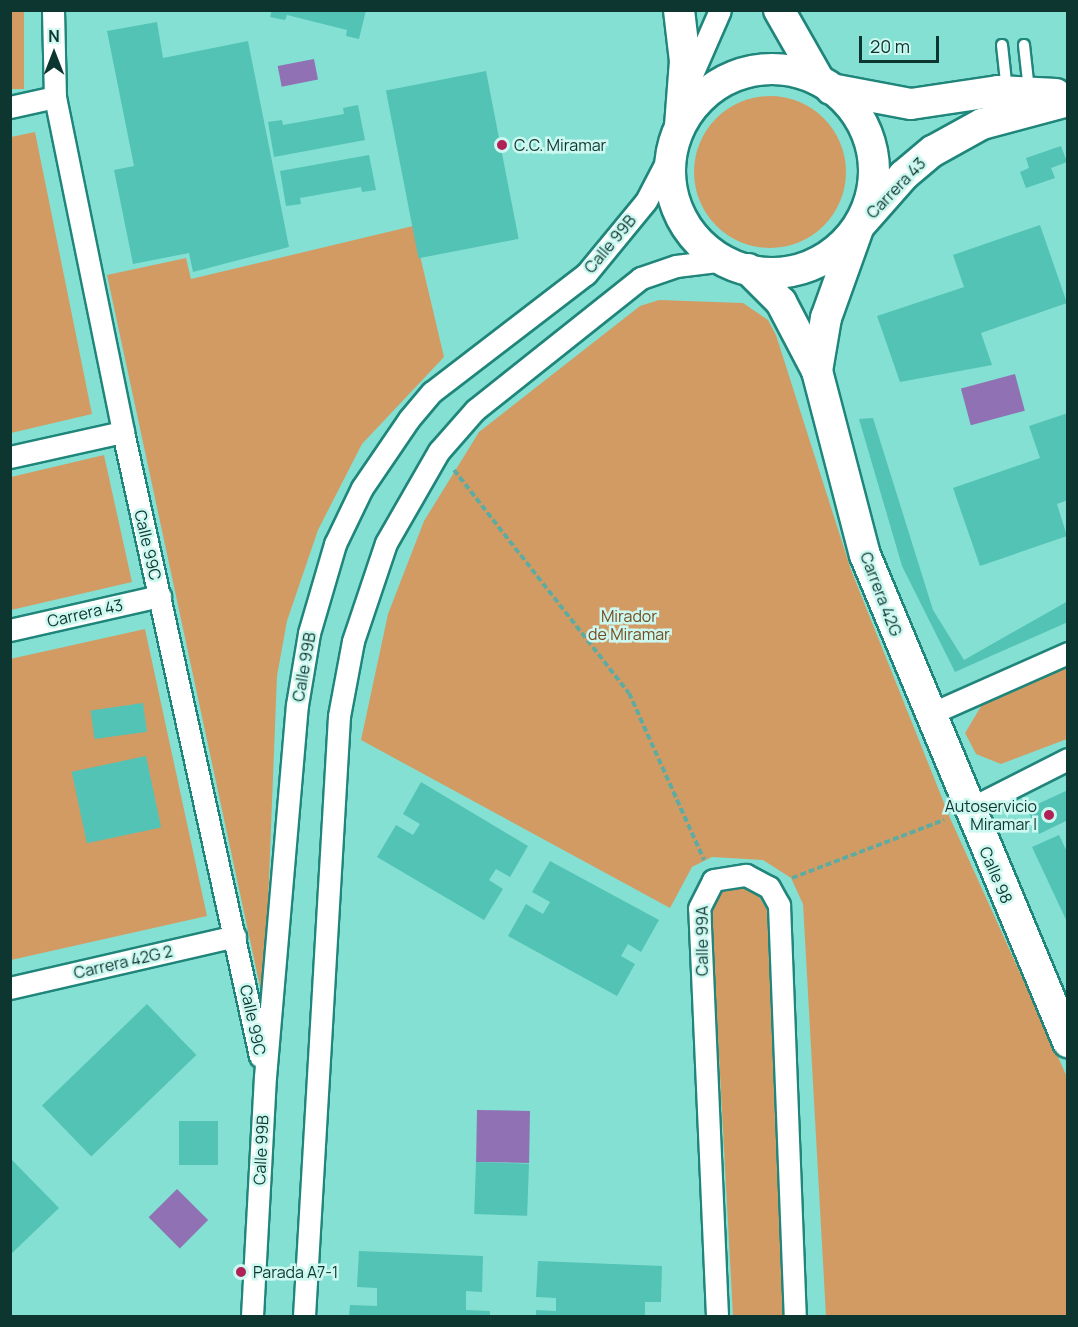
<!DOCTYPE html>
<style>
body{margin:0}
#map{position:relative;width:1078px;height:1327px;overflow:hidden;background:#84e0d3;font-family:Manrope,sans-serif}
div>[style]{position:absolute}
.green>*{inset:0;background:#d39b64;transform-origin:0 0}
.round{border-radius:50%}
.water>*{inset:0;background:#8f71b4;transform-origin:0 0}
.building>*{inset:0;background:#52c3b5;transform-origin:0 0}
.path>*{height:4px;margin-top:-2px;transform-origin:0;background:repeating-linear-gradient(90deg,#5faba0 0 6px,transparent 0 9px)}
.roads{filter:drop-shadow(2px 0 #20857a) drop-shadow(-2px 0 #20857a) drop-shadow(0 2px #20857a) drop-shadow(0 -2px #20857a)}
.lane>*{height:10px;margin:-5px;padding:0 5px;transform-origin:5px;border-radius:5px;background:#fff}
.street>*{height:21px;margin:-10.5px;padding:0 10.5px;transform-origin:10.5px;border-radius:10.5px;background:#fff}
.secondary>*{height:30px;margin:-15px;padding:0 15px;transform-origin:15px;border-radius:15px;background:#fff}
.secondary>.ring{margin:-15px;padding:0;box-sizing:content-box;background:none;border:30px solid #fff;border-radius:50%}
.dots>*{width:16px;height:16px;translate:-50% -50%;box-sizing:border-box;border:3px solid #ccf8f0;border-radius:50%}
span{translate:-50% -50%;white-space:nowrap;text-align:center;line-height:1.15;-webkit-text-stroke:5px #ccf8f0;paint-order:stroke}
.poi-label{font-size:16px;color:#0d3631}
.left{translate:0 -50%;text-align:left}
.right{translate:-100% -50%;text-align:right}
.street-label{font-size:16px;color:#0d3631}
.park-label{font-size:16px;color:#754c21}
.frame{position:absolute;inset:0;border:12px solid #0d3631;pointer-events:none}
.north{position:absolute;left:24px;top:24px;width:60px;height:60px;-webkit-text-stroke:4px #ccf8f0;paint-order:stroke;rotate:0deg;font-size:16px;font-weight:700;line-height:24px;text-align:center;color:#0d3631}
.north::after{content:'';display:block;margin:auto;width:21px;height:27px;background:#0d3631;clip-path:polygon(50% 0,100% 100%,50% 72%,0 100%)}
.scale{position:absolute;left:859px;top:36px;width:80px;height:27px;box-sizing:border-box;border:3px solid #0d3631;border-top:0;padding-left:8px;font-size:18px;line-height:21px;white-space:nowrap;color:#0d3631;-webkit-text-stroke:4px #ccf8f0;paint-order:stroke}
</style>
<div id="map">
<div class="green">
<div style="left:10px;top:11px;width:14px;height:78px"></div>
<div class="round" style="left:694px;top:96px;width:152px;height:152px"></div>
<div style="clip-path:polygon(35px 132px,92px 414px,11px 433px,11px 137px)"></div>
<div style="clip-path:polygon(413px 226px,444px 357px,362px 444px,318px 530px,287px 621px,277px 676px,264px 1005px,107px 275px,186px 258px,191px 279px)"></div>
<div style="clip-path:polygon(659px 300px,743px 303px,768px 320px,776px 335px,851px 570px,950px 818px,1067px 1077px,1067px 1316px,826px 1316px,803px 904px,791px 878px,763px 860px,712px 857px,692px 867px,670px 908px,361px 740px,388px 614px,424px 521px,479px 432px,640px 306px)"></div>
<div style="clip-path:polygon(104px 455px,132px 582px,11px 610px,11px 477px)"></div>
<div style="clip-path:polygon(145px 629px,207px 916px,11px 960px,10px 659px)"></div>
<div style="clip-path:polygon(1067px 665px,1067px 739px,1001px 764px,976px 754px,965px 733px,983px 703px)"></div>
<div style="clip-path:polygon(731px 886px,756px 891px,767px 910px,783px 1316px,733px 1316px,711px 907px,721px 890px)"></div>
</div>
<div class="water">
<div style="left:314px;top:59px;width:21px;height:37px;rotate:79deg"></div>
<div style="left:1015px;top:374px;width:38px;height:56px;rotate:75deg"></div>
<div style="left:477px;top:1110px;width:53px;height:52px;rotate:1deg"></div>
<div style="left:177px;top:1189px;width:44px;height:40px;rotate:45deg"></div>
</div>
<div class="building">
<div style="clip-path:polygon(272px 10px,366px 10px,359px 39px,346px 36px,347px 30px,287px 15px,285px 20px,270px 17px)"></div>
<div style="clip-path:polygon(157px 22px,163px 58px,248px 41px,289px 247px,193px 272px,189px 253px,133px 264px,114px 170px,134px 166px,107px 31px)"></div>
<div style="left:486px;top:71px;width:171px;height:102px;rotate:79deg"></div>
<div style="clip-path:polygon(358px 105px,365px 140px,274px 157px,268px 122px,282px 120px,283px 125px,344px 114px,343px 108px)"></div>
<div style="clip-path:polygon(1061px 146px,1067px 162px,1051px 168px,1055px 178px,1026px 188px,1020px 172px,1029px 168px,1026px 158px)"></div>
<div style="clip-path:polygon(369px 155px,376px 190px,362px 192px,361px 187px,300px 198px,301px 204px,286px 206px,280px 171px)"></div>
<div style="clip-path:polygon(1040px 225px,1067px 303px,981px 333px,992px 365px,900px 382px,877px 316px,964px 287px,953px 255px)"></div>
<div style="clip-path:polygon(1068px 413px,1068px 500px,1057px 504px,1067px 536px,980px 566px,953px 488px,1040px 458px,1029px 426px)"></div>
<div style="clip-path:polygon(873px 418px,933px 610px,964px 660px,1068px 601px,1068px 622px,955px 672px,902px 566px,859px 419px)"></div>
<div style="left:143px;top:703px;width:29px;height:53px;rotate:82deg"></div>
<div style="left:146px;top:756px;width:73px;height:76px;rotate:78deg"></div>
<div style="clip-path:polygon(421px 782px,528px 846px,510px 877px,496px 869px,489px 880px,503px 889px,484px 920px,377px 857px,396px 825px,413px 835px,420px 824px,403px 814px)"></div>
<div style="clip-path:polygon(1068px 790px,1068px 820px,1039px 834px,1027px 809px)"></div>
<div style="clip-path:polygon(1059px 835px,1068px 854px,1068px 924px,1032px 847px)"></div>
<div style="clip-path:polygon(550px 861px,659px 920px,641px 952px,628px 944px,621px 956px,635px 964px,617px 996px,508px 936px,526px 904px,543px 914px,550px 902px,532px 892px)"></div>
<div style="left:147px;top:1004px;width:71px;height:146px;rotate:46deg"></div>
<div style="left:179px;top:1121px;width:39px;height:44px"></div>
<div style="clip-path:polygon(10px 1158px,59px 1208px,10px 1255px)"></div>
<div style="left:476px;top:1162px;width:53px;height:52px;rotate:2deg"></div>
<div style="clip-path:polygon(359px 1251px,483px 1256px,482px 1292px,466px 1291px,466px 1310px,490px 1311px,490px 1316px,349px 1316px,350px 1305px,377px 1306px,377px 1288px,357px 1287px)"></div>
<div style="clip-path:polygon(538px 1261px,662px 1266px,661px 1302px,645px 1302px,645px 1316px,536px 1316px,536px 1310px,556px 1311px,556px 1298px,536px 1297px)"></div>
</div>
<div class="path">
<div style="left:454px;top:470px;width:283px;rotate:51.9deg"></div>
<div style="left:629px;top:693px;width:183px;rotate:65.8deg"></div>
<div style="left:792px;top:878px;width:163px;rotate:-20.9deg"></div>
</div>
<div class="roads">
<div class="lane">
<div style="left:1002px;top:45px;width:46px;rotate:83.8deg"></div>
<div style="left:1024px;top:45px;width:45px;rotate:83.7deg"></div>
</div>
<div class="street">
<div style="left:53px;top:10px;width:87px;rotate:88.7deg"></div>
<div style="left:55px;top:97px;width:342px;rotate:78.5deg"></div>
<div style="left:123px;top:432px;width:639px;rotate:77.62deg"></div>
<div style="left:689px;top:81px;width:77px;rotate:-66.4deg"></div>
<div style="left:10px;top:107px;width:46px;rotate:-12.5deg"></div>
<div style="left:10px;top:457px;width:116px;rotate:-12.5deg"></div>
<div style="left:10px;top:630px;width:154px;rotate:-12.8deg"></div>
<div style="left:928px;top:715px;width:153px;rotate:-23.9deg"></div>
<div style="left:969px;top:809px;width:111px;rotate:-26.8deg"></div>
<div style="left:10px;top:988px;width:231px;rotate:-13deg"></div>
<div style="left:252px;top:1316px;width:239px;rotate:-86.9deg"></div>
<div style="left:265px;top:1077px;width:373px;rotate:-85.1deg"></div>
<div style="left:297px;top:705px;width:73px;rotate:-80.5deg"></div>
<div style="left:309px;top:633px;width:93px;rotate:-73.7deg"></div>
<div style="left:335px;top:544px;width:62px;rotate:-64.3deg"></div>
<div style="left:362px;top:488px;width:83px;rotate:-55.7deg"></div>
<div style="left:409px;top:419px;width:35px;rotate:-50deg"></div>
<div style="left:432px;top:392px;width:194px;rotate:-37.5deg"></div>
<div style="left:586px;top:274px;width:94px;rotate:-50.6deg"></div>
<div style="left:646px;top:201px;width:56px;rotate:-62.5deg"></div>
<div style="left:304px;top:1316px;width:601px;rotate:-86.66deg"></div>
<div style="left:339px;top:716px;width:76px;rotate:-79.4deg"></div>
<div style="left:353px;top:641px;width:103px;rotate:-71.4deg"></div>
<div style="left:386px;top:543px;width:106px;rotate:-60.1deg"></div>
<div style="left:439px;top:451px;width:55px;rotate:-48.7deg"></div>
<div style="left:475px;top:410px;width:212px;rotate:-38.5deg"></div>
<div style="left:641px;top:278px;width:37px;rotate:-19deg"></div>
<div style="left:676px;top:266px;width:49px;rotate:-7deg"></div>
<div style="left:717px;top:1316px;width:408px;rotate:-92.5deg"></div>
<div style="left:699px;top:908px;width:31px;rotate:-63deg"></div>
<div style="left:713px;top:880px;width:33px;rotate:-9deg"></div>
<div style="left:746px;top:875px;width:26px;rotate:28deg"></div>
<div style="left:769px;top:887px;width:21px;rotate:61deg"></div>
<div style="left:779px;top:905px;width:411px;rotate:87.8deg"></div>
</div>
<div class="secondary">
<div style="left:679px;top:10px;width:51px;rotate:83.3deg"></div>
<div style="left:685px;top:61px;width:65px;rotate:94.4deg"></div>
<div style="left:779px;top:10px;width:81px;rotate:60.3deg"></div>
<div class="ring" style="left:670px;top:69px;width:174px;height:174px"></div>
<div style="left:831px;top:89px;width:81px;rotate:10.6deg"></div>
<div style="left:911px;top:104px;width:88px;rotate:-8.5deg"></div>
<div style="left:998px;top:91px;width:58px;rotate:3deg"></div>
<div style="left:748px;top:269px;width:47px;rotate:45deg"></div>
<div style="left:781px;top:302px;width:78px;rotate:62.4deg"></div>
<div style="left:817px;top:371px;width:190px;rotate:75.4deg"></div>
<div style="left:865px;top:555px;width:528px;rotate:67.37deg"></div>
<div style="left:817px;top:371px;width:54px;rotate:-80.4deg"></div>
<div style="left:826px;top:318px;width:98px;rotate:-70.3deg"></div>
<div style="left:859px;top:226px;width:68px;rotate:-48.6deg"></div>
<div style="left:904px;top:175px;width:38px;rotate:-40deg"></div>
<div style="left:933px;top:151px;width:56px;rotate:-28.9deg"></div>
<div style="left:982px;top:124px;width:89px;rotate:-15deg"></div>
</div>
</div>
<div class="dots">
<div style="left:502px;top:145px;background:#b02158"></div>
<div style="left:1049px;top:815px;background:#b02158"></div>
<div style="left:241px;top:1272px;background:#b02158"></div>
</div>
<div class="poi-label">
<span class="left" style="left:514px;top:145px">C.C. Miramar</span>
<span class="right" style="left:1037px;top:815px">Autoservicio<br>Miramar I</span>
<span class="left" style="left:253px;top:1272px">Parada A7-1</span>
</div>
<div class="street-label">
<span style="left:896px;top:188px;rotate:-46deg">Carrera 43</span>
<span style="left:610px;top:244px;rotate:-50deg">Calle 99B</span>
<span style="left:148px;top:545px;rotate:77deg">Calle 99C</span>
<span style="left:881px;top:594px;rotate:69deg">Carrera 42G</span>
<span style="left:85px;top:613px;rotate:-13deg">Carrera 43</span>
<span style="left:304px;top:667px;rotate:-80deg">Calle 99B</span>
<span style="left:996px;top:875px;rotate:67deg">Calle 98</span>
<span style="left:702px;top:941px;rotate:-90deg">Calle 99A</span>
<span style="left:123px;top:962px;rotate:-13deg">Carrera 42G 2</span>
<span style="left:253px;top:1020px;rotate:78deg">Calle 99C</span>
<span style="left:261px;top:1150px;rotate:-87deg">Calle 99B</span>
</div>
<div class="park-label">
<span style="left:629px;top:625px">Mirador<br>de Miramar</span>
</div>
<div class="frame"></div>
<div class="north">N</div>
<div class="scale">20 m</div>
</div>
